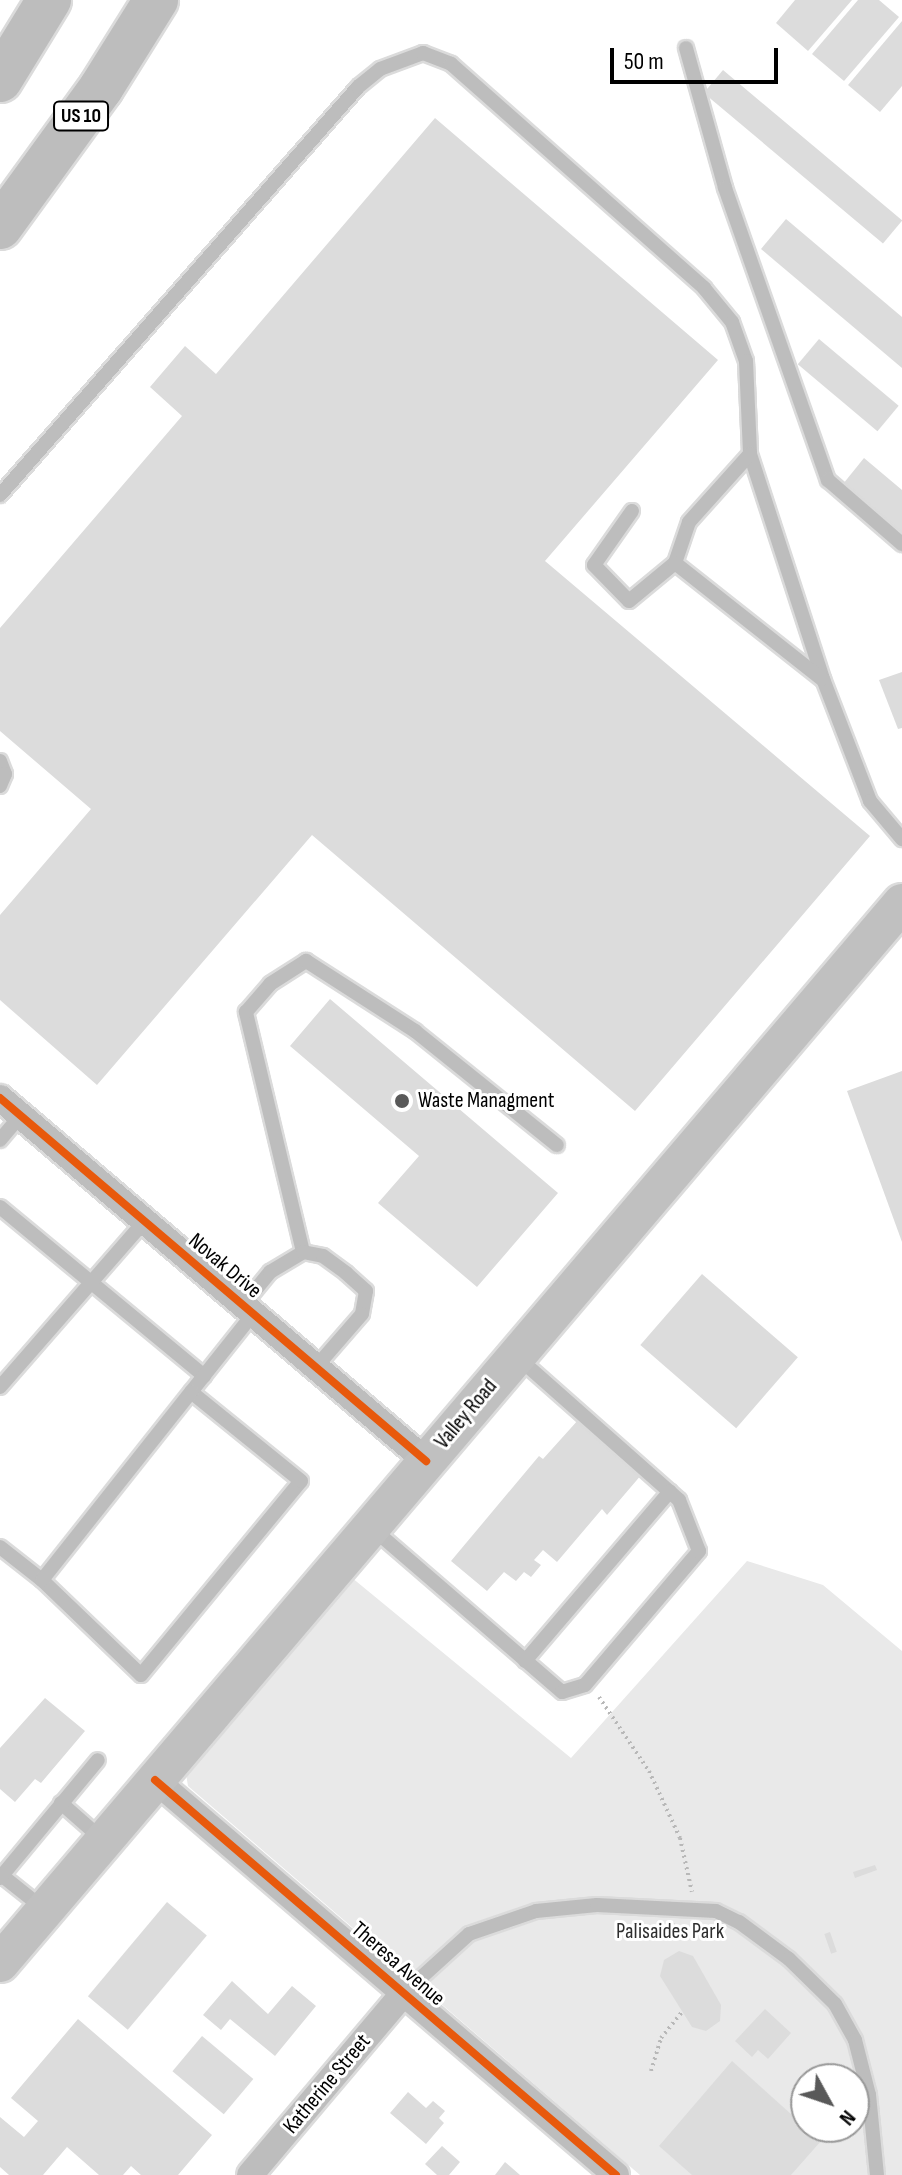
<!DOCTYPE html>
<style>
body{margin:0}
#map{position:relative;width:902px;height:2175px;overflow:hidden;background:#fff;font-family:"Sofia Sans Condensed",sans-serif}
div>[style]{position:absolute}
.green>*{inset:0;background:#e9e9e9}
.building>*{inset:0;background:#dcdcdc;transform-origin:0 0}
.path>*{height:4px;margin-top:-2px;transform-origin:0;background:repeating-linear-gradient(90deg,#b8b8b8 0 2px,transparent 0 6px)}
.roads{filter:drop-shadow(2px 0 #dbdbdb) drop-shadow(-2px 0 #dbdbdb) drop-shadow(0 2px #dbdbdb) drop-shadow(0 -2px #dbdbdb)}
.lane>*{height:14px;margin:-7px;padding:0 7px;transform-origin:7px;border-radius:7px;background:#bdbdbd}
.street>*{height:26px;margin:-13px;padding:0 13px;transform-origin:13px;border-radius:13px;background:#bdbdbd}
.secondary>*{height:38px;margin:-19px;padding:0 19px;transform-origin:19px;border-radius:19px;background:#c0c0c0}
.highway>*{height:44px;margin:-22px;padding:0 22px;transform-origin:22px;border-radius:22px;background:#bdbdbd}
.cycleway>*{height:8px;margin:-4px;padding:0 4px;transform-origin:4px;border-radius:4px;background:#e8590c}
.dots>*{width:22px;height:22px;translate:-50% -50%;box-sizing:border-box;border:4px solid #fff;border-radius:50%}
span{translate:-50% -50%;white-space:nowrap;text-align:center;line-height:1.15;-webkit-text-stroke:6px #fff;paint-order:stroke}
.shield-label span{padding:2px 6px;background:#fff;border:2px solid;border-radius:6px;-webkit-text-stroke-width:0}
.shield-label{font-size:20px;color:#000;font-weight:700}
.poi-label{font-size:22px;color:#000}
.left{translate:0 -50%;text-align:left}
.street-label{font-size:22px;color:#000}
.park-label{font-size:22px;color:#2e2e2e}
.north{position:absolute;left:790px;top:2063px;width:80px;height:80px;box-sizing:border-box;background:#fff;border:2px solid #999;border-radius:50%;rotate:130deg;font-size:22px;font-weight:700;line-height:32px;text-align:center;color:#000}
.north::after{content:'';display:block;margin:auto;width:28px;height:36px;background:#595959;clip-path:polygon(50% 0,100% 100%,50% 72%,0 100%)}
.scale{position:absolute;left:610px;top:48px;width:168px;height:36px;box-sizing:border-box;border:4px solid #000;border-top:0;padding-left:10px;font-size:24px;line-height:28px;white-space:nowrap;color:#000;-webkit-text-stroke:6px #fff;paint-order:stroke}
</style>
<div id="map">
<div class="green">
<div style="clip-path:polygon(evenodd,747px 1561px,823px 1585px,902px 1651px,902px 2175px,640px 2175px,188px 1786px,186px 1774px,351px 1577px,571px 1758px,747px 1561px,806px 2079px,854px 2079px,854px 2127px,806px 2127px,806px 2079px)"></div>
</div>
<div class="building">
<div style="clip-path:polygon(795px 0,852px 0,808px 51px,776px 23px)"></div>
<div style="clip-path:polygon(858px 0,879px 0,899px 17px,844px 81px,812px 54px)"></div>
<div style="clip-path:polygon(902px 21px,902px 86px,880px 112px,848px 85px)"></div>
<div style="left:723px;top:70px;width:234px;height:30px;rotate:40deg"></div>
<div style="clip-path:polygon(435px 118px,718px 360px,545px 561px,870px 836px,635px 1111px,312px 835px,97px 1085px,0 1000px,0 915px,91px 809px,0 731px,0 628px,182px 416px,150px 387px,185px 346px,216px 374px)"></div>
<div style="clip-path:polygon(786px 219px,902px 317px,902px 368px,761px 249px)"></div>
<div style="left:819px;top:339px;width:104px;height:33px;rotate:40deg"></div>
<div style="clip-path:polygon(864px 458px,902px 490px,902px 534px,843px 484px)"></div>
<div style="clip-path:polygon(902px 672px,902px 728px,898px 729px,879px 680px)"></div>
<div style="clip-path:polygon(330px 999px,558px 1193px,477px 1287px,378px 1203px,419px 1156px,290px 1046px)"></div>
<div style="clip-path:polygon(902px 1071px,902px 1242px,847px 1091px)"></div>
<div style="left:702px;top:1274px;width:127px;height:94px;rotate:41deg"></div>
<div style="clip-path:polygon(579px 1419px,642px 1474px,607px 1515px,602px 1509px,557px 1562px,543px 1550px,534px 1560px,541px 1565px,531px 1577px,524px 1572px,516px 1581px,504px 1572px,487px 1591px,451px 1561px,539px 1456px,543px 1459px)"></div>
<div style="clip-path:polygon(45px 1698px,85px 1731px,41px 1783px,35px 1779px,15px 1802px,0 1789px,0 1748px)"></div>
<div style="clip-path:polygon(875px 1865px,877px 1870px,855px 1878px,853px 1872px)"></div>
<div style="left:167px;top:1902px;width:52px;height:123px;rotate:40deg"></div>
<div style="left:830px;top:1932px;width:21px;height:6px;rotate:71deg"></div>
<div style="clip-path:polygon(679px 1951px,693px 1956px,721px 2005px,720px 2021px,706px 2031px,692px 2027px,660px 1976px,664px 1960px)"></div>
<div style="clip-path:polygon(232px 1981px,268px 2014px,292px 1986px,316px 2006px,275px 2056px,230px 2019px,221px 2030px,203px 2015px)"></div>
<div style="clip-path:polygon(765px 2009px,791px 2033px,768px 2059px,758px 2050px,752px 2057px,735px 2041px)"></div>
<div style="clip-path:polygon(78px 2019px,212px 2135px,178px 2175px,141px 2175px,131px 2166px,123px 2175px,99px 2175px,67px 2147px,43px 2175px,9px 2175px,0 2167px,0 2117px,24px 2137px,38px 2121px,11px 2098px)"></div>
<div style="left:202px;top:2036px;width:67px;height:46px;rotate:40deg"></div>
<div style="clip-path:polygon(732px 2061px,821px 2141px,791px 2175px,692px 2175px,659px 2146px)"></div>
<div style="clip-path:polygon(408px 2092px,426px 2108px,433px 2101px,445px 2111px,439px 2118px,444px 2123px,426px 2144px,390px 2113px)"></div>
<div style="clip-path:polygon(442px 2146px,460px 2162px,449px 2175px,437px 2175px,425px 2164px)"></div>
<div style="clip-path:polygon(505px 2162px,520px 2175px,495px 2175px)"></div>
</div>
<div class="path">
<div style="left:599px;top:1697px;width:89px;rotate:56deg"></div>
<div style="left:649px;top:1771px;width:74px;rotate:65.2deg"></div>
<div style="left:680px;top:1838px;width:55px;rotate:77.5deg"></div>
<div style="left:670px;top:1936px;width:13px;rotate:-63deg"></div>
<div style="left:651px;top:2071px;width:34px;rotate:-73deg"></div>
<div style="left:661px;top:2038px;width:33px;rotate:-51deg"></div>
</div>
<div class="roads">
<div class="lane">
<div style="left:686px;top:48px;width:145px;rotate:74.4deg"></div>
<div style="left:725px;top:188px;width:310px;rotate:70.6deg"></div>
<div style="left:828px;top:480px;width:98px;rotate:40.9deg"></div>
<div style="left:0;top:495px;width:543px;rotate:-48.73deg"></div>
<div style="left:358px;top:87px;width:28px;rotate:-39deg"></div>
<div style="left:380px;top:69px;width:46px;rotate:-20.4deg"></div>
<div style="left:423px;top:53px;width:30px;rotate:21deg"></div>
<div style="left:451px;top:64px;width:338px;rotate:41.5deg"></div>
<div style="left:704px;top:288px;width:44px;rotate:50.5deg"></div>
<div style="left:732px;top:322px;width:41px;rotate:70.3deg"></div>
<div style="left:746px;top:361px;width:93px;rotate:87.5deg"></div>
<div style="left:750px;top:454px;width:237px;rotate:72deg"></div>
<div style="left:823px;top:679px;width:131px;rotate:68.9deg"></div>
<div style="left:870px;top:801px;width:50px;rotate:49.9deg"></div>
<div style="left:632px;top:511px;width:66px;rotate:125.1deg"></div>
<div style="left:594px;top:565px;width:50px;rotate:45.8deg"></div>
<div style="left:629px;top:601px;width:60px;rotate:-39.6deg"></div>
<div style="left:675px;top:563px;width:43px;rotate:-71.1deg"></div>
<div style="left:689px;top:522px;width:91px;rotate:-48.1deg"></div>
<div style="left:675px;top:563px;width:187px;rotate:38.3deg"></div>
<div style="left:0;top:761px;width:14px;rotate:69deg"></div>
<div style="left:5px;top:774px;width:13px;rotate:113deg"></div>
<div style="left:0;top:1140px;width:31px;rotate:-50deg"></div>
<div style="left:0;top:1207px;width:265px;rotate:39.6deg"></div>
<div style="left:303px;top:1252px;width:247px;rotate:-103.4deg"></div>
<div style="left:246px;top:1012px;width:37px;rotate:-49deg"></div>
<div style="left:270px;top:984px;width:43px;rotate:-32.6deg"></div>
<div style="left:306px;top:961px;width:130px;rotate:32.7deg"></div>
<div style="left:415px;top:1031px;width:182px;rotate:38.8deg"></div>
<div style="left:243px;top:1305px;width:43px;rotate:-50.7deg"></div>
<div style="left:270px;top:1272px;width:39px;rotate:-31deg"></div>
<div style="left:303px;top:1252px;width:20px;rotate:11deg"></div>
<div style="left:323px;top:1256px;width:29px;rotate:36deg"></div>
<div style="left:346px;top:1273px;width:27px;rotate:42deg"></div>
<div style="left:366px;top:1291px;width:23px;rotate:100deg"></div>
<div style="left:362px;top:1314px;width:70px;rotate:131deg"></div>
<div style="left:0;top:1387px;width:220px;rotate:-48.9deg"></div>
<div style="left:372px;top:1528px;width:251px;rotate:40.8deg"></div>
<div style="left:562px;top:1692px;width:24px;rotate:-17deg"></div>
<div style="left:585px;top:1685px;width:176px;rotate:-49.6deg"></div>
<div style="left:699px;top:1551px;width:55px;rotate:-111.4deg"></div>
<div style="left:679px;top:1500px;width:217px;rotate:-138.5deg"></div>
<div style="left:0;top:1547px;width:53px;rotate:38.2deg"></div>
<div style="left:42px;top:1580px;width:137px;rotate:43.8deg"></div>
<div style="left:141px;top:1675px;width:251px;rotate:-50.5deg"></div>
<div style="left:301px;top:1481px;width:141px;rotate:-141deg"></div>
<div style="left:191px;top:1392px;width:100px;rotate:-51.5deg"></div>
<div style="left:42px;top:1580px;width:240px;rotate:-51.6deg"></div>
<div style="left:525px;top:1661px;width:223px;rotate:-49.5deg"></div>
<div style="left:61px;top:1803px;width:56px;rotate:41.4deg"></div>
<div style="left:0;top:1874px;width:56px;rotate:38.5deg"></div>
<div style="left:0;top:1878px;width:153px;rotate:-50.3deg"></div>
<div style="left:404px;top:1993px;width:88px;rotate:-42.2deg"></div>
<div style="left:469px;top:1934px;width:71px;rotate:-18.9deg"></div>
<div style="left:536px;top:1911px;width:61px;rotate:-5.6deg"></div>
<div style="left:597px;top:1905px;width:119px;rotate:2.9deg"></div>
<div style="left:716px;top:1911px;width:25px;rotate:26deg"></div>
<div style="left:739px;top:1922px;width:62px;rotate:36.5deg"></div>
<div style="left:789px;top:1959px;width:64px;rotate:44.4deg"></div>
<div style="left:835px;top:2004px;width:41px;rotate:60.9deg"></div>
<div style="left:855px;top:2040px;width:57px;rotate:75.7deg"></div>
<div style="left:869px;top:2095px;width:80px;rotate:84.3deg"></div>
</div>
<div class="street">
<div style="left:0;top:1098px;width:560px;rotate:40.43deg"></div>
<div style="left:155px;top:1780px;width:607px;rotate:40.59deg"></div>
<div style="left:250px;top:2175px;width:238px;rotate:-49.8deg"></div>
</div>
<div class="secondary">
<div style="left:0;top:1963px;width:1392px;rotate:-49.6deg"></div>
</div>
<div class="highway">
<div style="left:0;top:80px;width:94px;rotate:-58.5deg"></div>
<div style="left:0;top:227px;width:172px;rotate:-54deg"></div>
<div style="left:101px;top:88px;width:104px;rotate:-58deg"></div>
</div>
</div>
<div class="cycleway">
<div style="left:0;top:1098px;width:560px;rotate:40.43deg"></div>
<div style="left:155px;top:1780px;width:607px;rotate:40.59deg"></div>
</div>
<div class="dots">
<div style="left:402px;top:1101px;background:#595959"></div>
</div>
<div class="shield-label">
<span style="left:81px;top:116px">US 10</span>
</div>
<div class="poi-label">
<span class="left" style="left:418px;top:1101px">Waste Managment</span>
</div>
<div class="street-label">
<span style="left:225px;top:1266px;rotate:40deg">Novak Drive</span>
<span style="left:466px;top:1414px;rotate:-50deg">Valley Road</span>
<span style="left:398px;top:1964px;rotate:41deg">Theresa Avenue</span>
<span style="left:327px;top:2084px;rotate:-50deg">Katherine Street</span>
</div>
<div class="park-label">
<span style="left:670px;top:1932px">Palisaides Park</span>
</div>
<div class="north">N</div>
<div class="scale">50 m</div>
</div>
